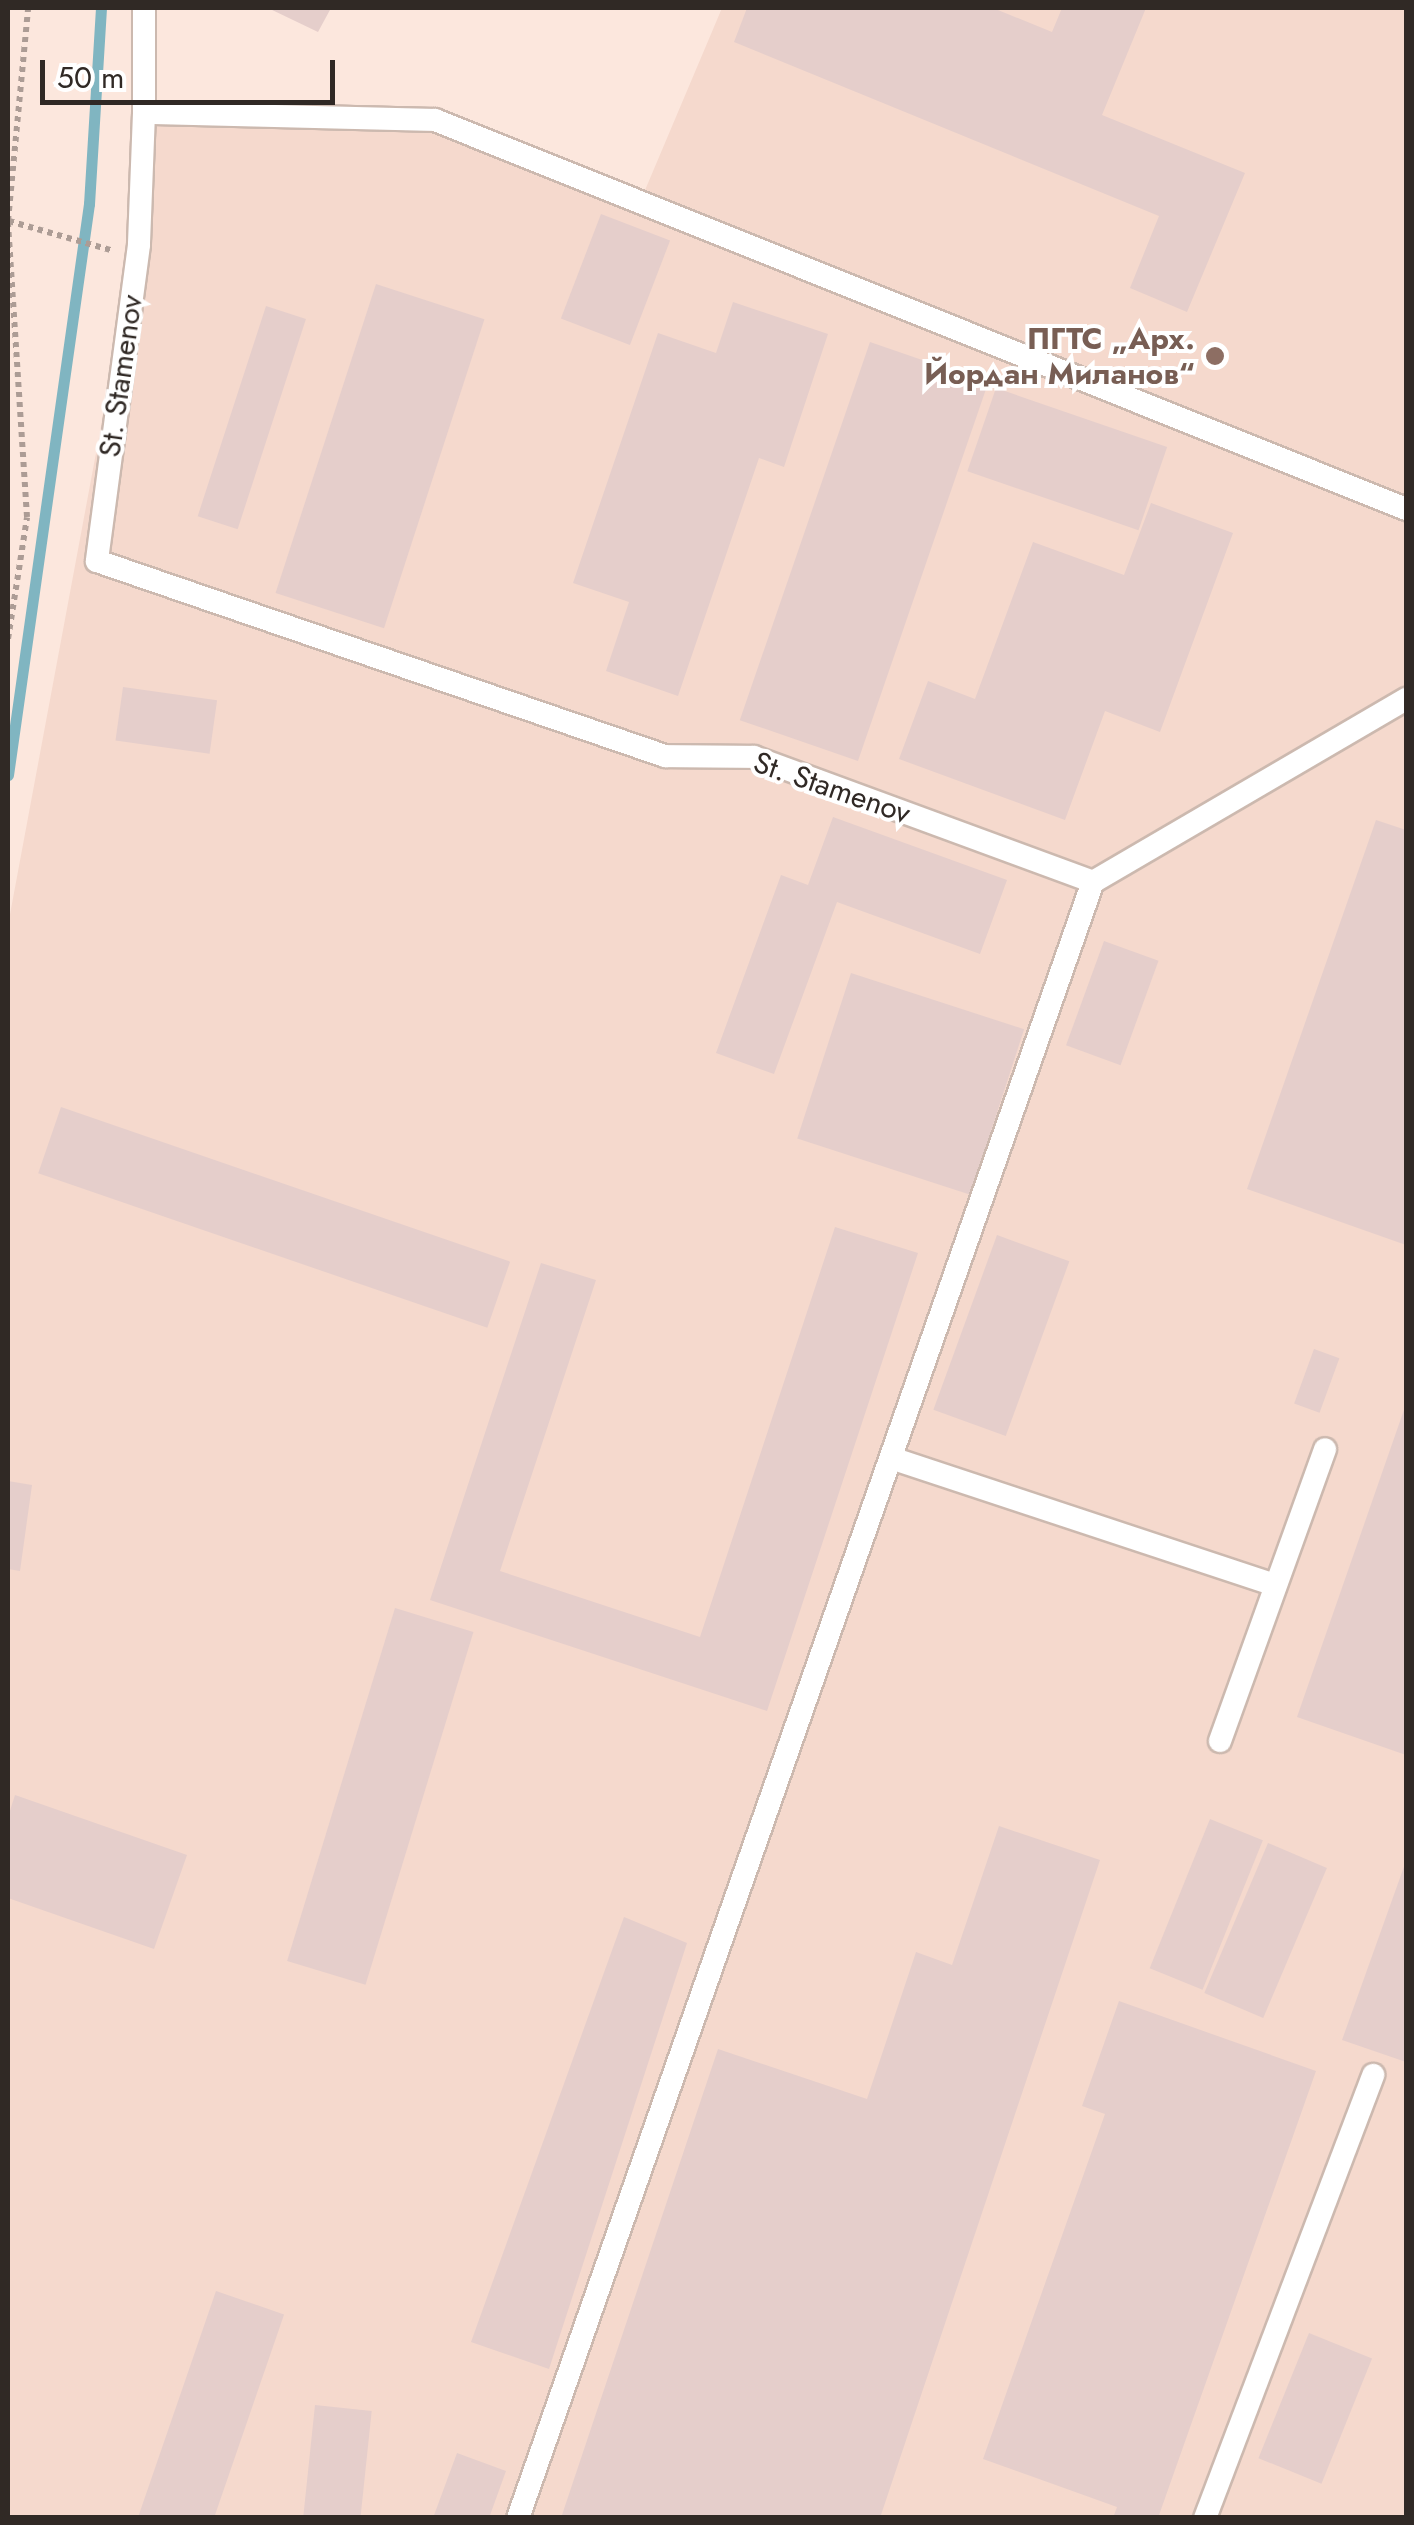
<!DOCTYPE html>
<meta charset="utf-8">
<style>
body{margin:0}
#map{position:relative;width:1414px;height:2525px;overflow:hidden;background:#fce7dd;font-family:Jost,sans-serif}
div>[style]{position:absolute}
.built>*{inset:0;background:#f5d9cd}
.stream>*{height:11px;margin:-5.5px;padding:0 5.5px;transform-origin:5.5px;border-radius:5.5px;background:#80b5c1}
.building>*{inset:0;background:#e5cecb;transform-origin:0 0}
.path>*{height:6px;margin-top:-3px;transform-origin:0;background:repeating-linear-gradient(90deg,#ac9c95 0 5px,transparent 0 10px)}
.roads{filter:drop-shadow(2px 0 #ccb9af) drop-shadow(-2px 0 #ccb9af) drop-shadow(0 2px #ccb9af) drop-shadow(0 -2px #ccb9af)}
.lane>*{height:22px;margin:-11px;padding:0 11px;transform-origin:11px;border-radius:11px;background:#fff}
.dots>*{width:28px;height:28px;translate:-50% -50%;box-sizing:border-box;border:5px solid #fff;border-radius:50%}
span{translate:-50% -50%;white-space:nowrap;text-align:center;line-height:1.15;-webkit-text-stroke:8px #fff;paint-order:stroke}
.education-label{font-size:30px;color:#785e54;font-weight:700}
.right{translate:-100% -50%;text-align:right}
.street-label{font-size:30px;color:#302925}
.frame{position:absolute;inset:0;border:10px solid #302925;pointer-events:none}
.scale{position:absolute;left:40px;top:60px;width:295px;height:45px;box-sizing:border-box;border:5px solid #302925;border-top:0;padding-left:12px;font-size:30px;line-height:35px;white-space:nowrap;color:#302925;-webkit-text-stroke:8px #fff;paint-order:stroke}
</style>
<div id="map">
<div class="built">
<div style="clip-path:polygon(722px 8px,1406px 8px,1406px 2517px,8px 2518px,8px 925px,121px 319px,144px 113px,435px 120px,640px 202px)"></div>
</div>
<div class="stream">
<div style="left:8px;top:775px;width:577px;rotate:-81.93deg"></div>
<div style="left:89px;top:204px;width:196px;rotate:-86.5deg"></div>
</div>
<div class="building">
<div style="clip-path:polygon(268px 8px,331px 8px,318px 32px)"></div>
<div style="clip-path:polygon(747px 8px,993px 8px,1052px 32px,1062px 8px,1146px 8px,1102px 115px,1245px 173px,1187px 312px,1130px 288px,1159px 216px,734px 42px)"></div>
<div style="left:601px;top:214px;width:74px;height:112px;rotate:21deg"></div>
<div style="left:376px;top:284px;width:114px;height:325px;rotate:18deg"></div>
<div style="clip-path:polygon(733px 302px,828px 334px,784px 467px,759px 458px,678px 696px,606px 671px,629px 602px,573px 583px,658px 333px,716px 353px)"></div>
<div style="left:266px;top:306px;width:42px;height:221px;rotate:18deg"></div>
<div style="left:870px;top:342px;width:125px;height:400px;rotate:19deg"></div>
<div style="left:996px;top:388px;width:181px;height:88px;rotate:19deg"></div>
<div style="clip-path:polygon(1151px 503px,1233px 533px,1160px 732px,1105px 711px,1065px 820px,899px 759px,928px 681px,975px 699px,1033px 542px,1124px 575px)"></div>
<div style="left:123px;top:687px;width:95px;height:54px;rotate:8deg"></div>
<div style="clip-path:polygon(833px 817px,1007px 880px,980px 954px,837px 902px,774px 1074px,716px 1053px,781px 875px,808px 885px)"></div>
<div style="clip-path:polygon(1376px 820px,1406px 830px,1406px 1245px,1247px 1189px)"></div>
<div style="left:1104px;top:941px;width:58px;height:111px;rotate:20deg"></div>
<div style="left:851px;top:973px;width:182px;height:174px;rotate:18deg"></div>
<div style="left:61px;top:1107px;width:475px;height:70px;rotate:19deg"></div>
<div style="clip-path:polygon(835px 1227px,918px 1253px,767px 1711px,430px 1600px,541px 1263px,596px 1280px,500px 1571px,700px 1637px)"></div>
<div style="left:997px;top:1235px;width:77px;height:186px;rotate:20deg"></div>
<div style="left:1314px;top:1349px;width:27px;height:58px;rotate:20deg"></div>
<div style="clip-path:polygon(1406px 1404px,1406px 1755px,1297px 1717px)"></div>
<div style="clip-path:polygon(8px 1481px,32px 1485px,20px 1571px,8px 1569px)"></div>
<div style="left:395px;top:1608px;width:82px;height:369px;rotate:17deg"></div>
<div style="clip-path:polygon(15px 1795px,187px 1855px,154px 1949px,8px 1898px,8px 1817px)"></div>
<div style="left:1210px;top:1819px;width:57px;height:161px;rotate:22deg"></div>
<div style="clip-path:polygon(999px 1826px,1100px 1860px,880px 2518px,561px 2518px,718px 2049px,867px 2099px,916px 1952px,952px 1965px)"></div>
<div style="left:1268px;top:1843px;width:64px;height:163px;rotate:23deg"></div>
<div style="clip-path:polygon(1406px 1861px,1406px 2062px,1342px 2040px)"></div>
<div style="clip-path:polygon(624px 1917px,687px 1943px,549px 2369px,471px 2342px)"></div>
<div style="clip-path:polygon(1119px 2001px,1316px 2071px,1158px 2518px,1113px 2518px,1117px 2507px,983px 2459px,1105px 2114px,1082px 2106px)"></div>
<div style="left:216px;top:2291px;width:72px;height:241px;rotate:19deg"></div>
<div style="left:1309px;top:2333px;width:68px;height:135px;rotate:22deg"></div>
<div style="left:315px;top:2405px;width:57px;height:113px;rotate:6deg"></div>
<div style="clip-path:polygon(457px 2453px,506px 2471px,489px 2518px,433px 2518px)"></div>
</div>
<div class="path">
<div style="left:9px;top:221px;width:106px;rotate:15.9deg"></div>
<div style="left:8px;top:639px;width:123px;rotate:-81.1deg"></div>
<div style="left:27px;top:517px;width:297px;rotate:-93.7deg"></div>
<div style="left:8px;top:221px;width:214px;rotate:-84.6deg"></div>
</div>
<div class="roads">
<div class="lane">
<div style="left:144px;top:113px;width:105px;rotate:-90deg"></div>
<div style="left:1406px;top:509px;width:1046px;rotate:-158.17deg"></div>
<div style="left:435px;top:120px;width:291px;rotate:-178.6deg"></div>
<div style="left:144px;top:113px;width:132px;rotate:92.2deg"></div>
<div style="left:139px;top:245px;width:319px;rotate:97.6deg"></div>
<div style="left:97px;top:561px;width:601px;rotate:18.95deg"></div>
<div style="left:665px;top:756px;width:89px;rotate:0.6deg"></div>
<div style="left:754px;top:757px;width:361px;rotate:20.2deg"></div>
<div style="left:1093px;top:882px;width:363px;rotate:-30.3deg"></div>
<div style="left:891px;top:1458px;width:405px;rotate:18.3deg"></div>
<div style="left:1220px;top:1741px;width:310px;rotate:-70.2deg"></div>
<div style="left:518px;top:2518px;width:1734px;rotate:-70.64deg"></div>
<div style="left:1205px;top:2518px;width:474px;rotate:-69.2deg"></div>
</div>
</div>
<div class="dots">
<div style="left:1215px;top:356px;background:#8d6e63"></div>
</div>
<div class="education-label">
<span class="right" style="left:1195px;top:356px">ПГТС „Арх.<br>Йордан Миланов“</span>
</div>
<div class="street-label">
<span style="left:121px;top:376px;rotate:-82deg">St. Stamenov</span>
<span style="left:832px;top:788px;rotate:19deg">St. Stamenov</span>
</div>
<div class="frame"></div>
<div class="scale">50 m</div>
</div>
